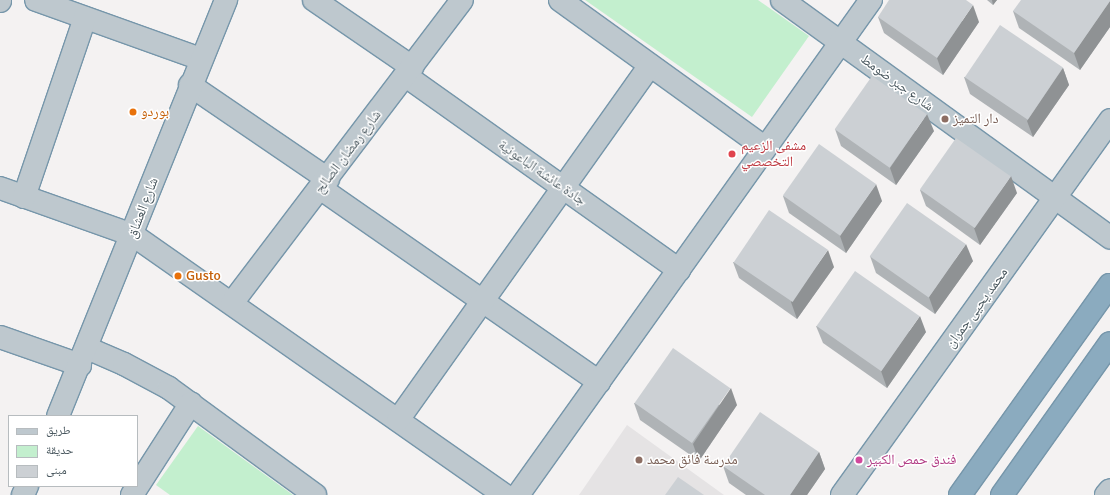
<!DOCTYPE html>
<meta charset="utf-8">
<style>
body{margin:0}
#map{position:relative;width:1110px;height:495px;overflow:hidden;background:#f4f2f2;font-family:Signika,"Noto Naskh Arabic",sans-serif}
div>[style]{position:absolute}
.education>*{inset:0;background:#e5e3e4}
.green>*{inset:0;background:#c3efce}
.roads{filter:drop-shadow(1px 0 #7696aa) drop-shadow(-1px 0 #7696aa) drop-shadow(0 1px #7696aa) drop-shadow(0 -1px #7696aa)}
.minor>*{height:22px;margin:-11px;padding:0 11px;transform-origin:11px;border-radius:11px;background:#bec8ce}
.highway>*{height:22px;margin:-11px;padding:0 11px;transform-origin:11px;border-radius:11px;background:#8babbf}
.wall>*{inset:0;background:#afb3b6}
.shaded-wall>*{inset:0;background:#8f9294}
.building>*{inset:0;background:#ccd0d4;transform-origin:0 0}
.dots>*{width:11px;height:11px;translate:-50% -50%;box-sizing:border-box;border:2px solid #fff;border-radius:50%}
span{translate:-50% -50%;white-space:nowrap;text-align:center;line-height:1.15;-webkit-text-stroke:3px #fff;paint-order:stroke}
.street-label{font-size:14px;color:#4a585f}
.food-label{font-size:14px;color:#c56008}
.left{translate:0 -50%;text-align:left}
.education-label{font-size:14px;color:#785e54}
.health-label{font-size:14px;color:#be3a42}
.hotel-label{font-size:14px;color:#b23c85}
.legend{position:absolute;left:8px;top:415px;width:130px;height:72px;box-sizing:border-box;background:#fff;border:1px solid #b7bcbf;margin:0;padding:5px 7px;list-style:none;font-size:12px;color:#4a585f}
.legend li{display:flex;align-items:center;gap:8px;height:20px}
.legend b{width:20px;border:1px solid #b7bcbf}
</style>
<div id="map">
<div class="education">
<div style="clip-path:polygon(627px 425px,724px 495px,579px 495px)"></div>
</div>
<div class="green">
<div style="clip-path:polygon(585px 0,758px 0,809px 36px,752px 117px)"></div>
<div style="clip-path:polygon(198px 426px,293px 495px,170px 495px,156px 485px)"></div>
</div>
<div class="roads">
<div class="minor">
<div style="left:36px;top:0;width:175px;rotate:19.7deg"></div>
<div style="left:314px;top:0;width:119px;rotate:34.4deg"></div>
<div style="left:560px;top:0;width:253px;rotate:35.8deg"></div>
<div style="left:782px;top:0;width:405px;rotate:35.9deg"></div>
<div style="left:0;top:1px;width:1px;rotate:-90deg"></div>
<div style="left:406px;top:76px;width:335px;rotate:35.4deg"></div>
<div style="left:190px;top:85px;width:167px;rotate:34.3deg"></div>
<div style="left:0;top:188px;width:141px;rotate:19.5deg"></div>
<div style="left:133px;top:235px;width:453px;rotate:35deg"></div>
<div style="left:320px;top:188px;width:340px;rotate:34.8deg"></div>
<div style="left:24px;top:197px;width:189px;rotate:-71.2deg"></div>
<div style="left:232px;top:303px;width:380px;rotate:-52.8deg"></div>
<div style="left:0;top:337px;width:85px;rotate:19.3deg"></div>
<div style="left:87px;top:348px;width:40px;rotate:23.4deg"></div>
<div style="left:124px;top:364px;width:51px;rotate:28.1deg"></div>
<div style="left:169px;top:388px;width:181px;rotate:36.2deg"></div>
<div style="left:58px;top:416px;width:449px;rotate:-68deg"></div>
<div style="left:398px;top:420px;width:435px;rotate:-54.6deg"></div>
<div style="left:23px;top:495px;width:10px;rotate:-66deg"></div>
<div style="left:132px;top:495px;width:109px;rotate:-57.3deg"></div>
<div style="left:518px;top:495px;width:608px;rotate:-54.51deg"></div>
<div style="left:842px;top:495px;width:461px;rotate:-54.4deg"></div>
<div style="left:1106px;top:495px;width:6px;rotate:-51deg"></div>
</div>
<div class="highway">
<div style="left:960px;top:495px;width:258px;rotate:-54.5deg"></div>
<div style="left:1002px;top:495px;width:186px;rotate:-54.6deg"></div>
</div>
</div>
<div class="wall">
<div style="clip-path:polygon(987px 0,997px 0,993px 5px)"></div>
<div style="clip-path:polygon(1110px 1px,1110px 27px,1080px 70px,1019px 28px,1013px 11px)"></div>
<div style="clip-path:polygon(878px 17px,979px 22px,943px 75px,884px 33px)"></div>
<div style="clip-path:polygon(1063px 68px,1069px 85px,1033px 137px,970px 94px,964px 77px)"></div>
<div style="clip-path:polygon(835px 129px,934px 131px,896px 185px,841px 146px)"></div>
<div style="clip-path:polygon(920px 190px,1017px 193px,980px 245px,926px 206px)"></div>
<div style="clip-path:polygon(783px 196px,882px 201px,846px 253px,789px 213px)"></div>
<div style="clip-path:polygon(870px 256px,973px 261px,935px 314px,876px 273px)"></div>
<div style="clip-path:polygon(733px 262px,834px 267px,797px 319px,739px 278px)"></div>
<div style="clip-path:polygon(816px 326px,926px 332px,887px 388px,823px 343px)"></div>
<div style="clip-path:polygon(634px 403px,737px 405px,699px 461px,640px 420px)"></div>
<div style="clip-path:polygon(819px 452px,825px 469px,807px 495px,746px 495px,729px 483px,723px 466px)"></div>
</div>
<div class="shaded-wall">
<div style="clip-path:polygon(992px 0,997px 0,993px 5px)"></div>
<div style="clip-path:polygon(1110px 1px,1110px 27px,1080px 70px,1074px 53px)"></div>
<div style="clip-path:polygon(973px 5px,979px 22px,943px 75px,937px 58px)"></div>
<div style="clip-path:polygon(1063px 68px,1069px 85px,1033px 137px,1027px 121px)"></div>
<div style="clip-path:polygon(927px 114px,934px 131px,896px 185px,890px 168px)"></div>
<div style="clip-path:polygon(1011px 176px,1017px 193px,980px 245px,974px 228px)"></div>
<div style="clip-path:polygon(876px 184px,882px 201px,846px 253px,840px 236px)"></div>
<div style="clip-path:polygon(966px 244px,973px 261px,935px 314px,929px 297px)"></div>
<div style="clip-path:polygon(828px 250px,834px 267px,797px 319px,791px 302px)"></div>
<div style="clip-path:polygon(920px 316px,926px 332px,887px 388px,881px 371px)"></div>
<div style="clip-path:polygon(731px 388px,737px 405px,699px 461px,693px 444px)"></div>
<div style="clip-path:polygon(819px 452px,825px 469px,807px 495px,790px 495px)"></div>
</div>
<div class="building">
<div style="clip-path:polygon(889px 0,966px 0,973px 5px,937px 58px,878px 17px)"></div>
<div style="clip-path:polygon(1021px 0,1110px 0,1110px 1px,1074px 53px,1013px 11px)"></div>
<div style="left:1000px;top:25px;width:76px;height:63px;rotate:34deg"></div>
<div style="left:872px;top:76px;width:67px;height:65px;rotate:35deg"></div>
<div style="left:956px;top:138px;width:67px;height:63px;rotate:35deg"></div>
<div style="left:819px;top:144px;width:70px;height:63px;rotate:35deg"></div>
<div style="left:907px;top:203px;width:72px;height:65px;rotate:35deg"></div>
<div style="left:769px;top:210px;width:71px;height:63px;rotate:34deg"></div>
<div style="left:855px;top:271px;width:79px;height:67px;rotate:35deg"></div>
<div style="left:673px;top:348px;width:70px;height:67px;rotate:35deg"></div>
<div style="clip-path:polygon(760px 412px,819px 452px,790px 495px,765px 495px,723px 466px)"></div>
<div style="clip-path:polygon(678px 477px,704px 495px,665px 495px)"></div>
</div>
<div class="dots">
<div style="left:133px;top:112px;background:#e8710a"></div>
<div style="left:945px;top:119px;background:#8d6e63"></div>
<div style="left:732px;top:154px;background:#e0444e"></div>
<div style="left:178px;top:276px;background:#e8710a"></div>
<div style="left:639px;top:460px;background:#8d6e63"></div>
<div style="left:859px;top:460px;background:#d1479c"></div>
</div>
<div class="street-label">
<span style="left:897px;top:83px;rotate:36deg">شارع جبر ضومط</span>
<span style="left:348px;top:152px;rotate:-53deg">شارع رمضان الصالح</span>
<span style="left:542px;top:173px;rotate:35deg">جادة عائشة الباعونية</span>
<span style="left:143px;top:208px;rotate:-69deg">شارع العشاق</span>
<span style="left:977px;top:308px;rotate:-54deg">محمد يحيى جمران</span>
</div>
<div class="food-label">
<span class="left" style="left:141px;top:112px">بوردو</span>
<span class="left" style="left:186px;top:276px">Gusto</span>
</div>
<div class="education-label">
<span class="left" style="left:953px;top:119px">دار التميز</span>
<span class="left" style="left:647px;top:460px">مدرسة فائق محمد</span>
</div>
<div class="health-label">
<span class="left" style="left:741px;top:154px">مشفى الزعيم<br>التخصصي</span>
</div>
<div class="hotel-label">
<span class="left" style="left:867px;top:460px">فندق حمص الكبير</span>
</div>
<ul class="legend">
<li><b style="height:5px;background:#bec8ce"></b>طريق</li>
<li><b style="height:11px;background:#c3efce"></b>حديقة</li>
<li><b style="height:11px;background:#ccd0d4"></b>مبنى</li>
</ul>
</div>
